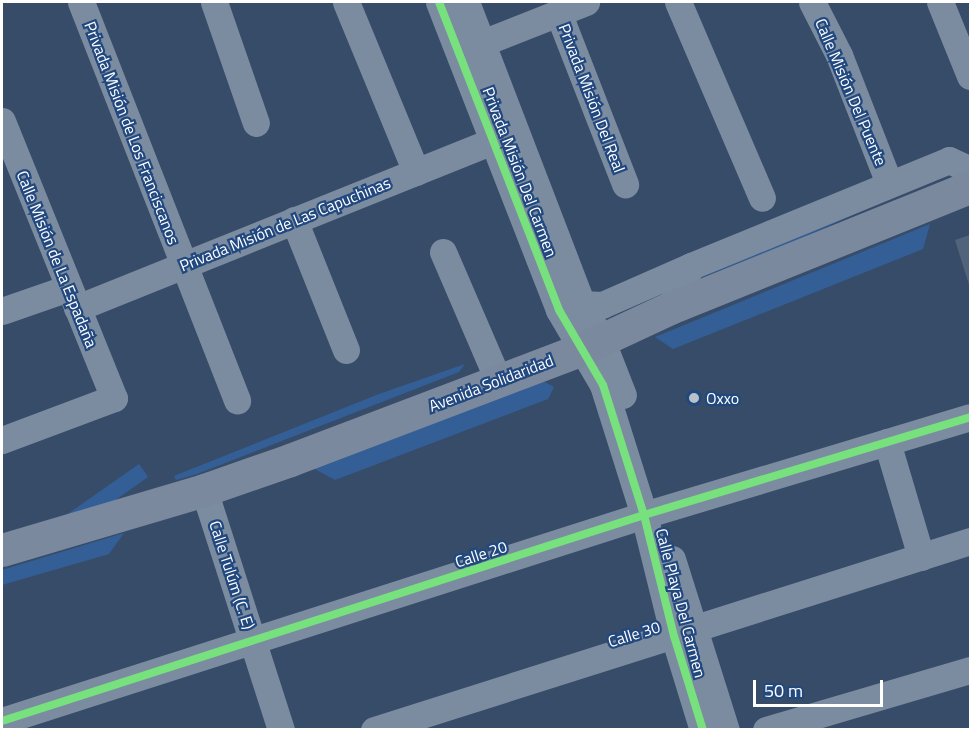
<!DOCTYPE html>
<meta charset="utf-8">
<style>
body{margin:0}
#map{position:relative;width:972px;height:731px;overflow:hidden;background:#374c69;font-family:"Titillium Web",sans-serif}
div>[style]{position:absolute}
.green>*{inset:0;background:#345f96;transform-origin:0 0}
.building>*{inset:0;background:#52647b}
.minor>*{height:27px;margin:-13.5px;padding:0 13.5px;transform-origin:13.5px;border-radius:13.5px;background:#7c8ca0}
.major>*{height:33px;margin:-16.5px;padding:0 16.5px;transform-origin:16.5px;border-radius:16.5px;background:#7b899e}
.cycleway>*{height:8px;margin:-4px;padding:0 4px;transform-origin:4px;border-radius:4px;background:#77e17e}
.dots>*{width:16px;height:16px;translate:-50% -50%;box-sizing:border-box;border:3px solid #21487f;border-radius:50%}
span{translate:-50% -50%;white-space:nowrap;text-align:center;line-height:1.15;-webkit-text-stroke:4.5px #21487f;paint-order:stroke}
.street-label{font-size:16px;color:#fff}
.poi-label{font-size:16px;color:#fff}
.left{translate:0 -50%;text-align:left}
.frame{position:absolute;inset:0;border:3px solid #fff;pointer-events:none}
.scale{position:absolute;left:753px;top:680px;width:130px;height:27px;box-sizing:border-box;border:3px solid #fff;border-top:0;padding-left:8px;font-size:18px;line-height:21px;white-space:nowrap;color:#fff;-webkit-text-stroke:4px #21487f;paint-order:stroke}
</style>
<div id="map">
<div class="green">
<div style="clip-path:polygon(931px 180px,795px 241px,690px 282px,691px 276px)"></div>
<div style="clip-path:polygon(930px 224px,923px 249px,673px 349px,655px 337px)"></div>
<div style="clip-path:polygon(465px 364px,459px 372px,197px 474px,176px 480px,174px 476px,379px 394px)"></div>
<div style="clip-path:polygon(541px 380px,554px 387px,548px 399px,335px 480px,311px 467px)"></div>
<div style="left:139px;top:464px;width:16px;height:144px;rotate:55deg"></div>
<div style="clip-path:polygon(124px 533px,109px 554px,2px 585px,2px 570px)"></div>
</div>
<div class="building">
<div style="clip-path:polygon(970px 235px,970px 288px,955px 240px)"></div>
</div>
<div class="minor">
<div style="left:81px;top:2px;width:428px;rotate:68.6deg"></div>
<div style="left:214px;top:2px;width:128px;rotate:70.9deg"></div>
<div style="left:346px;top:2px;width:184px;rotate:67.6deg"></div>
<div style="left:439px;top:2px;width:331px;rotate:68.7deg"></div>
<div style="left:559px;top:310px;width:87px;rotate:59.6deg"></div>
<div style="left:603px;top:385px;width:136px;rotate:72.5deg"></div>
<div style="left:644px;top:515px;width:125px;rotate:76.1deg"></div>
<div style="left:674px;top:636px;width:98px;rotate:72.9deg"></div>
<div style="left:466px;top:2px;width:324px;rotate:69deg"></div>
<div style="left:582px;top:304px;width:40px;rotate:62deg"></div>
<div style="left:601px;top:339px;width:60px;rotate:68.6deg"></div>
<div style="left:678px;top:2px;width:213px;rotate:66.8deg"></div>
<div style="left:812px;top:2px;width:59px;rotate:63deg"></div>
<div style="left:839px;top:55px;width:137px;rotate:68.7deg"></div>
<div style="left:940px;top:2px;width:80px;rotate:67.9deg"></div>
<div style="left:558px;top:12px;width:185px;rotate:68.7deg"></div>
<div style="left:464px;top:47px;width:18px;rotate:-13deg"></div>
<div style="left:482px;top:43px;width:112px;rotate:-21.5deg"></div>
<div style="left:2px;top:121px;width:299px;rotate:68deg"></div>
<div style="left:114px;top:398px;width:120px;rotate:159.4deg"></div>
<div style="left:294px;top:220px;width:140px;rotate:68.2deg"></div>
<div style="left:443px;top:252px;width:139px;rotate:66.7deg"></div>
<div style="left:582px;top:304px;width:20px;rotate:3deg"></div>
<div style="left:602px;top:305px;width:97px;rotate:-23.7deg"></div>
<div style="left:77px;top:308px;width:448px;rotate:-21.9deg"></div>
<div style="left:670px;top:308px;width:47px;rotate:-63.4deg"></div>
<div style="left:691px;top:266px;width:279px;rotate:-22.3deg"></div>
<div style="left:949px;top:160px;width:23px;rotate:25deg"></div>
<div style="left:2px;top:311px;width:70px;rotate:-19.2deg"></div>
<div style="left:887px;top:442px;width:120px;rotate:73.5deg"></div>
<div style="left:204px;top:490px;width:252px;rotate:72.2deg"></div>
<div style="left:672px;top:559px;width:179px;rotate:72.5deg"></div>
<div style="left:2px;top:721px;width:674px;rotate:-17.79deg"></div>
<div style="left:644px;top:515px;width:340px;rotate:-16.7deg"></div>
<div style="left:374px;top:730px;width:625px;rotate:-17.59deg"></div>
<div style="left:766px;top:730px;width:213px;rotate:-16.4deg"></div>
</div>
<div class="major">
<div style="left:2px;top:550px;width:211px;rotate:-16.5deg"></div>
<div style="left:204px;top:490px;width:91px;rotate:-19.2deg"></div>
<div style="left:290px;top:460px;width:312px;rotate:-20.8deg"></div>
<div style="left:582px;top:349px;width:97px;rotate:-25deg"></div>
<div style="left:670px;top:308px;width:323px;rotate:-22deg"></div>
</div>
<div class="cycleway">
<div style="left:439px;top:2px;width:331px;rotate:68.7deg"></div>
<div style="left:559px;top:310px;width:87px;rotate:59.6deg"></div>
<div style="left:603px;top:385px;width:136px;rotate:72.5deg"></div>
<div style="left:644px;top:515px;width:125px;rotate:76.1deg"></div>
<div style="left:674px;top:636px;width:98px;rotate:72.9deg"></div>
<div style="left:2px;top:721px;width:674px;rotate:-17.79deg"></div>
<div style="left:644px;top:515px;width:340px;rotate:-16.7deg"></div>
</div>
<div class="dots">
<div style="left:694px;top:398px;background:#b9c0ca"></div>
</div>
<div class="street-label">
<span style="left:851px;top:92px;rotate:67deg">Calle Misión Del Puente</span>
<span style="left:592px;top:98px;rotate:69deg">Privada Misión Del Real</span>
<span style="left:132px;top:133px;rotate:69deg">Privada Misión de Los Franciscanos</span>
<span style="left:520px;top:172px;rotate:69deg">Privada Misión Del Carmen</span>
<span style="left:285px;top:224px;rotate:-22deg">Privada Misión de Las Capuchinas</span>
<span style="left:57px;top:259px;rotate:68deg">Calle Misión de La Espadaña</span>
<span style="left:491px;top:383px;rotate:-21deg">Avenida Solidaridad</span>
<span style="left:481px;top:554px;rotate:-18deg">Calle 20</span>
<span style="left:232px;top:575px;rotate:72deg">Calle Tulúm (C. E)</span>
<span style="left:681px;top:603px;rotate:75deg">Calle Playa Del Carmen</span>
<span style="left:634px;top:634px;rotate:-17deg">Calle 30</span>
</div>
<div class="poi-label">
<span class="left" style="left:706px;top:398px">Oxxo</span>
</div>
<div class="frame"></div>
<div class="scale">50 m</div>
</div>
